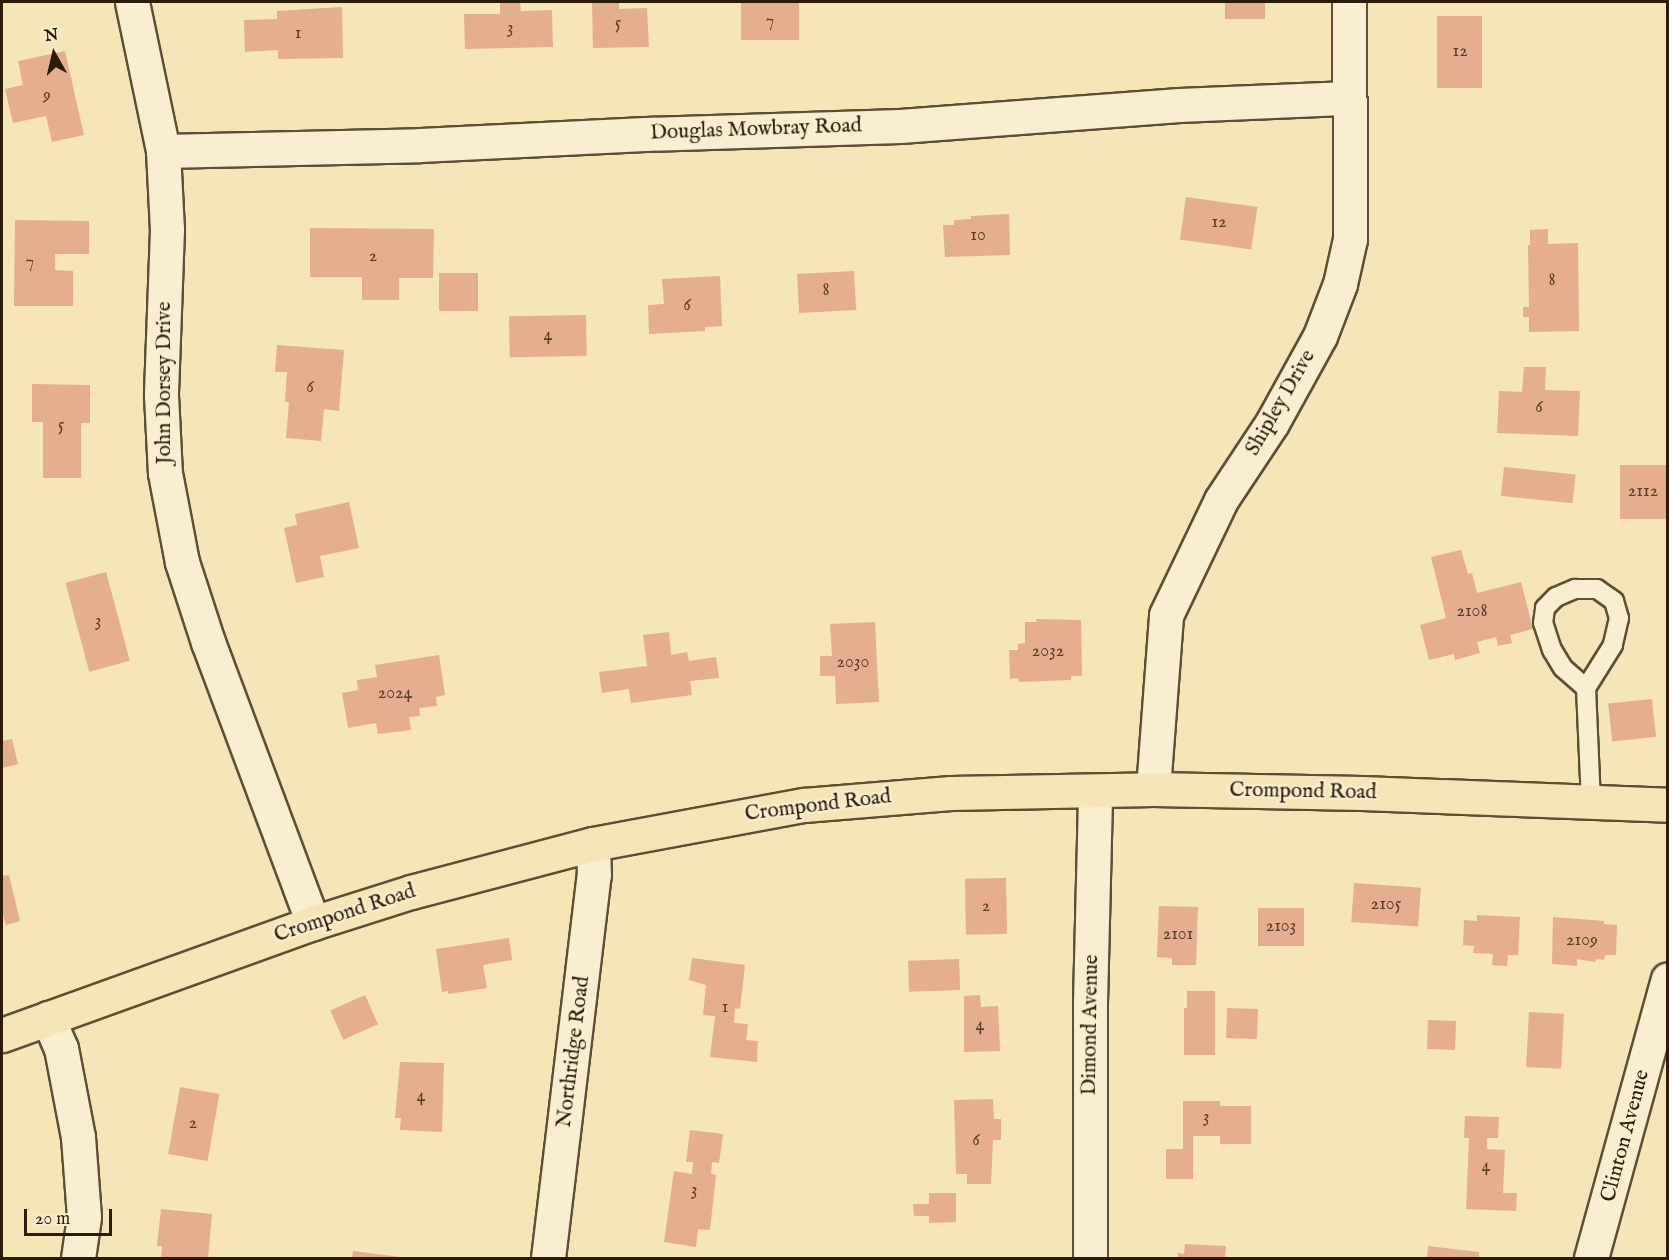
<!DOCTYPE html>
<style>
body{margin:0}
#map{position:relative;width:1669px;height:1260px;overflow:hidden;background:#f6e5b6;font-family:"IM FELL English",serif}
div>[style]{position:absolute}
.building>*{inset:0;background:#e4ae8f;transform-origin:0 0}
.roads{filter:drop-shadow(2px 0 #5d4e34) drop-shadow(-2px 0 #5d4e34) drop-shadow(0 2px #5d4e34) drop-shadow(0 -2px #5d4e34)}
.service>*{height:18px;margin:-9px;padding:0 9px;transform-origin:9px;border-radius:9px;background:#f9eed0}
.minor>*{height:33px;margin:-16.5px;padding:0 16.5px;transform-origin:16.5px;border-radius:16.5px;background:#f9eed0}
.primary>*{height:33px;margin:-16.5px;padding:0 16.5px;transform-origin:16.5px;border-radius:16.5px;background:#f6e5b6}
span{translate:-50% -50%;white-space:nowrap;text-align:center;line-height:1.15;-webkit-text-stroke:4.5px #f9eed0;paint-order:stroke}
.number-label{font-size:18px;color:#58402a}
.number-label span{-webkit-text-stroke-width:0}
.street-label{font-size:21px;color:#2a1c09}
.frame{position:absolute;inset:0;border:3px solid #2a1c09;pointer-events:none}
.north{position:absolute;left:24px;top:24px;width:60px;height:60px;-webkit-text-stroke:4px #f9eed0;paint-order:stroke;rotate:352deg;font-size:16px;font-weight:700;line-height:24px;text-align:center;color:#2a1c09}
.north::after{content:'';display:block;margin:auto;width:21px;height:27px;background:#2a1c09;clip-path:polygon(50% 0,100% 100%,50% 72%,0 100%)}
.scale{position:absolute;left:24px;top:1209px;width:88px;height:27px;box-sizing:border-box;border:3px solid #2a1c09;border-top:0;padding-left:8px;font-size:18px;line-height:21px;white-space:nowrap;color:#2a1c09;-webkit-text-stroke:4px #f9eed0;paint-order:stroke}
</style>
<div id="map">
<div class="building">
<div style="clip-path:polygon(500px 2px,520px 2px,521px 11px,552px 10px,553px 47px,465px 49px,464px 14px,500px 14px)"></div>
<div style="clip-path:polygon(592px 2px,619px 2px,619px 9px,647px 8px,649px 47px,593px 48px)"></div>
<div style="left:799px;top:2px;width:38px;height:58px;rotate:90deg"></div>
<div style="left:1225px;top:2px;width:40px;height:17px"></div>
<div style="clip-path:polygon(342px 7px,343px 58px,278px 59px,278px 50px,245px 52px,244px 20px,277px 19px,277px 11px)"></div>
<div style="left:1437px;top:16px;width:45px;height:72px"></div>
<div style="clip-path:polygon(65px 51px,84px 135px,52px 142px,46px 116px,13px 123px,5px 89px,23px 85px,18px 61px)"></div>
<div style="left:1186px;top:197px;width:72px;height:43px;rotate:8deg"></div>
<div style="clip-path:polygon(1009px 214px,1010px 255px,945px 257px,943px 225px,954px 225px,954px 220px,971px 219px,971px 216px)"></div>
<div style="clip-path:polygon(15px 220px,89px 221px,89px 254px,55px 254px,55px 270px,73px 271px,73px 306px,14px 306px)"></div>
<div style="clip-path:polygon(310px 228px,434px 229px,433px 278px,399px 278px,399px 300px,362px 300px,362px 277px,310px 277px)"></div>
<div style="clip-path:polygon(1548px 229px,1548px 244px,1578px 243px,1579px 331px,1529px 332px,1529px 317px,1523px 317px,1523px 307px,1529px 307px,1528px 245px,1530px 245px,1530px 230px)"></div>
<div style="left:854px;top:271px;width:39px;height:57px;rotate:87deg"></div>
<div style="left:439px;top:273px;width:39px;height:38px"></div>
<div style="clip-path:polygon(720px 276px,722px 326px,705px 327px,705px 331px,649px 334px,648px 305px,664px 304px,662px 279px)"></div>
<div style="left:586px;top:315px;width:41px;height:77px;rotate:89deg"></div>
<div style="clip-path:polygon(277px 345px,344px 350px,339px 411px,324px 409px,321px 441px,286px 438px,289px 402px,285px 402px,287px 372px,275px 372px)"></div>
<div style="clip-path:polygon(1524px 367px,1546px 367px,1545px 390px,1580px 391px,1578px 436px,1497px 433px,1499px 391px,1522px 392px)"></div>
<div style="clip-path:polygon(32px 384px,90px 385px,90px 423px,81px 423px,81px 478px,43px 478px,43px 422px,32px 422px)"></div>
<div style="left:1620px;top:465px;width:46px;height:54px"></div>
<div style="left:1504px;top:467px;width:72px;height:29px;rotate:6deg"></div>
<div style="clip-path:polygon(349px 502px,359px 548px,320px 556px,324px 577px,296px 583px,284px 528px,297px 525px,295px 514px)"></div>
<div style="clip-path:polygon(1461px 550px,1468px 574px,1472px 573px,1477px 593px,1521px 582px,1533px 629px,1510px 635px,1512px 643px,1498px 646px,1496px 637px,1477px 642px,1480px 653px,1455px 660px,1454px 654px,1429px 660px,1420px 625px,1446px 618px,1431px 557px)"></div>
<div style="left:106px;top:572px;width:92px;height:42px;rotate:75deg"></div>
<div style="clip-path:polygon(1036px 619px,1081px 620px,1082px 676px,1071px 676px,1071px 680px,1019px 682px,1018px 678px,1010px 679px,1009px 650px,1018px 650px,1018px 644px,1025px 643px,1025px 622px,1037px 622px)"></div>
<div style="clip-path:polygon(875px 622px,879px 702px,836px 704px,835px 676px,820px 676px,820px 656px,832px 656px,830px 624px)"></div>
<div style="clip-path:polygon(669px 632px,671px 655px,687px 652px,689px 661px,716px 657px,719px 678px,690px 681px,692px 695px,631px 703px,629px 689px,602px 693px,599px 672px,647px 666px,643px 635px)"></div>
<div style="clip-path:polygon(439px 655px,445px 695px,436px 697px,437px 706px,419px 708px,420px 716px,409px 717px,411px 730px,378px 734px,376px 723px,348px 728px,342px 693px,358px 690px,357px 680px,377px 677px,375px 665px)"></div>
<div style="left:1652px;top:699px;width:38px;height:44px;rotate:84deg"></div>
<div style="clip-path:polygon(12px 739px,18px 764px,2px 768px,2px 741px)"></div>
<div style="clip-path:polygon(9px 875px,20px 921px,6px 925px,2px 912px,2px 876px)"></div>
<div style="left:1006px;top:878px;width:56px;height:41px;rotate:89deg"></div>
<div style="left:1354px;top:883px;width:67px;height:39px;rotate:4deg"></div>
<div style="clip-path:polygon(1159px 906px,1198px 907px,1196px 965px,1172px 965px,1172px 958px,1157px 957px)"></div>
<div style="left:1258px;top:908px;width:46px;height:38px"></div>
<div style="clip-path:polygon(1477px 915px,1520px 917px,1518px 955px,1508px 955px,1507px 966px,1492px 965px,1493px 954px,1473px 953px,1474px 946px,1463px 945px,1464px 920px,1477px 921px)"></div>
<div style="clip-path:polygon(1553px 917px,1604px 921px,1604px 924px,1617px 925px,1616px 955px,1605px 955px,1604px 960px,1596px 959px,1595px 962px,1577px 959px,1577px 966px,1552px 964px)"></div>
<div style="clip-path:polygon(509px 938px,512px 960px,483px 965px,487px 988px,448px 994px,448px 991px,442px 992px,436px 949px)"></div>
<div style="clip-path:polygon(692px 958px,745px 965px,740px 1009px,735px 1008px,734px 1023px,748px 1024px,746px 1040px,758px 1041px,757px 1062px,710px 1057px,715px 1016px,703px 1015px,706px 985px,689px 980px)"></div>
<div style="left:959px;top:959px;width:31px;height:51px;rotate:88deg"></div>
<div style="clip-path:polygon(1187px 991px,1215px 991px,1215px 1055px,1184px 1055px,1184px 1008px,1187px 1008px)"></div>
<div style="left:365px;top:995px;width:32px;height:38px;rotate:66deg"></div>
<div style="clip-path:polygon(980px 995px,981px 1007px,998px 1006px,1000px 1051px,964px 1052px,964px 996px)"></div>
<div style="left:1227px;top:1008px;width:31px;height:30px;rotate:2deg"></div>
<div style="left:1529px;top:1012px;width:35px;height:55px;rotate:3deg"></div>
<div style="left:1428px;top:1020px;width:28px;height:29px;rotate:2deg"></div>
<div style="clip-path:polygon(400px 1062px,444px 1063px,442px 1132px,400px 1130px,401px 1118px,395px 1118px)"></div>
<div style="left:180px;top:1087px;width:40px;height:68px;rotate:10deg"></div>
<div style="clip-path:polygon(993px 1099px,994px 1119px,1001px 1119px,1001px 1140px,993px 1140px,991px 1184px,967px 1184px,967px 1174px,956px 1174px,954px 1100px)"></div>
<div style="clip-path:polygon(1183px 1101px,1220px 1101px,1220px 1106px,1251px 1106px,1251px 1144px,1220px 1144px,1220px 1136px,1193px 1136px,1193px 1179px,1166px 1179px,1166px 1149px,1183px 1149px)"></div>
<div style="clip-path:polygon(1465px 1116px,1499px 1117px,1498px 1138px,1487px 1138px,1487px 1149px,1505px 1150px,1503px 1193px,1517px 1193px,1516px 1211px,1466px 1209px,1469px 1138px,1464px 1138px)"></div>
<div style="clip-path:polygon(690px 1130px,723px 1134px,719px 1163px,712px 1162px,711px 1174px,716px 1175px,710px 1230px,698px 1229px,696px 1247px,664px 1242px,674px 1171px,692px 1174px,693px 1162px,686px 1162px)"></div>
<div style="clip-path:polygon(929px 1193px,956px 1193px,956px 1222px,929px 1223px,929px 1216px,914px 1216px,913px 1204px,929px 1204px)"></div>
<div style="clip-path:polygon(161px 1209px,212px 1214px,208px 1258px,161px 1258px,162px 1246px,157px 1246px)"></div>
<div style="clip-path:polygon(1185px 1244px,1226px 1246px,1225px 1258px,1178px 1258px,1178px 1253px,1184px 1254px)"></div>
<div style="clip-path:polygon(1428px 1246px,1479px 1252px,1479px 1258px,1427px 1258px)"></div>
<div style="clip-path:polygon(353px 1251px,400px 1257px,400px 1258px,352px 1258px)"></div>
</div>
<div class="roads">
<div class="service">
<div style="left:1586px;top:688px;width:30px;rotate:-139deg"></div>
<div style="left:1563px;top:668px;width:21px;rotate:-121deg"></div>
<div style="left:1552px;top:650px;width:28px;rotate:-108deg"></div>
<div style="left:1543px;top:623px;width:15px;rotate:-82deg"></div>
<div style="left:1545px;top:608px;width:16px;rotate:-45deg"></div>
<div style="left:1556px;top:597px;width:21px;rotate:-23deg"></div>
<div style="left:1575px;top:589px;width:22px"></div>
<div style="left:1597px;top:589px;width:21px;rotate:35deg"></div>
<div style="left:1614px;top:601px;width:18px;rotate:74deg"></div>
<div style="left:1619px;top:618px;width:28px;rotate:103deg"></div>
<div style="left:1613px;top:645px;width:51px;rotate:122.1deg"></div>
<div style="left:1586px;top:688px;width:113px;rotate:87.5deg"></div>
</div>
<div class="minor">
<div style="left:132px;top:2px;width:152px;rotate:78.2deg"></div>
<div style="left:163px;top:151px;width:78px;rotate:87.1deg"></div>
<div style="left:167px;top:229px;width:166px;rotate:92.1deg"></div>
<div style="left:161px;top:395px;width:78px;rotate:87.1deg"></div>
<div style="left:165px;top:473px;width:91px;rotate:79.2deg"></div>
<div style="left:182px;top:562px;width:84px;rotate:72deg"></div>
<div style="left:208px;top:642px;width:300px;rotate:69.5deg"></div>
<div style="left:163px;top:151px;width:257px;rotate:-1.3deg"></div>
<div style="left:420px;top:145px;width:225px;rotate:-2.8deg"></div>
<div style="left:645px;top:134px;width:255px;rotate:-1.8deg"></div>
<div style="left:900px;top:126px;width:280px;rotate:-4.3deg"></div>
<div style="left:1179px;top:105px;width:170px;rotate:-2.4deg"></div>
<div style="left:1153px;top:789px;width:174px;rotate:-85.7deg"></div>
<div style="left:1166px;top:615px;width:127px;rotate:-64.4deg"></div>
<div style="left:1221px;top:500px;width:92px;rotate:-56.5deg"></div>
<div style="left:1272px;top:423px;width:99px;rotate:-61.1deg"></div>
<div style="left:1320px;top:336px;width:56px;rotate:-69deg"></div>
<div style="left:1340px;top:284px;width:46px;rotate:-77.5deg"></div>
<div style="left:1350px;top:239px;width:237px;rotate:-90.2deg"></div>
<div style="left:48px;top:1018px;width:33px;rotate:67deg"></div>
<div style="left:61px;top:1048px;width:91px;rotate:79.2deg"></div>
<div style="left:78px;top:1137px;width:80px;rotate:85.7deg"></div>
<div style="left:84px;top:1217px;width:41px;rotate:98.3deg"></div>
<div style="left:548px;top:1258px;width:386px;rotate:-83.2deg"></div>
<div style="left:594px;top:875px;width:31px;rotate:-92deg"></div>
<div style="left:1090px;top:1258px;width:256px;rotate:-90deg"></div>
<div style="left:1090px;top:1002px;width:211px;rotate:-88.6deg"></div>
<div style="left:1591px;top:1258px;width:289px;rotate:-74.6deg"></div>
</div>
<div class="primary">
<div style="left:2px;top:1035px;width:331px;rotate:-19.8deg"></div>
<div style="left:313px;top:923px;width:103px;rotate:-17.6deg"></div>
<div style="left:411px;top:892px;width:188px;rotate:-14.8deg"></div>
<div style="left:593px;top:844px;width:215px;rotate:-10.5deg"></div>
<div style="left:804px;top:805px;width:147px;rotate:-4.7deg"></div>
<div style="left:951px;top:793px;width:202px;rotate:-1.1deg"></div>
<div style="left:1153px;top:789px;width:209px;rotate:1.1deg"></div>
<div style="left:1362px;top:793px;width:306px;rotate:2.2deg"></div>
</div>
</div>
<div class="number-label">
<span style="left:770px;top:22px">7</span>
<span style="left:618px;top:24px">5</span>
<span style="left:510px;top:29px">3</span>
<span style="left:298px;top:34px">1</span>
<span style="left:1460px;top:52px">12</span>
<span style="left:47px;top:96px">9</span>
<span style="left:1219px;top:223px">12</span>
<span style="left:978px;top:236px">10</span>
<span style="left:373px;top:257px">2</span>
<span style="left:30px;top:263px">7</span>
<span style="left:1552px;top:281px">8</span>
<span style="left:826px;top:291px">8</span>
<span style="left:687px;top:306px">6</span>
<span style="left:548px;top:336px">4</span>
<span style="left:310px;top:388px">6</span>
<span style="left:1539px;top:408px">6</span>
<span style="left:61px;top:426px">5</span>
<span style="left:1643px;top:492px">2112</span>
<span style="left:1472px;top:612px">2108</span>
<span style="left:98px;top:622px">3</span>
<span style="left:1048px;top:652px">2032</span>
<span style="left:853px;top:663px">2030</span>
<span style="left:395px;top:694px">2024</span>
<span style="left:1386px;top:905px">2105</span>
<span style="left:986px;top:907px">2</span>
<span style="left:1281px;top:927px">2103</span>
<span style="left:1178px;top:935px">2101</span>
<span style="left:1582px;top:941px">2109</span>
<span style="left:725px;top:1008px">1</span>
<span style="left:980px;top:1026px">4</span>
<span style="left:421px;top:1097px">4</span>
<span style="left:1206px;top:1118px">3</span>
<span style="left:193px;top:1124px">2</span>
<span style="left:976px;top:1141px">6</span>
<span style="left:1486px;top:1167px">4</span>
<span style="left:694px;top:1191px">3</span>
</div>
<div class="street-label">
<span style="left:756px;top:130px;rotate:-2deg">Douglas Mowbray Road</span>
<span style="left:165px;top:383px;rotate:-90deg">John Dorsey Drive</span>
<span style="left:1281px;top:403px;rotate:-60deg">Shipley Drive</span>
<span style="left:1303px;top:792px;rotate:1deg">Crompond Road</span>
<span style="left:818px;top:806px;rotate:-7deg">Crompond Road</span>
<span style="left:345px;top:914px;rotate:-18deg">Crompond Road</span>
<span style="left:1091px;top:1025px;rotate:-89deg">Dimond Avenue</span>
<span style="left:574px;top:1052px;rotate:-83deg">Northridge Road</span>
<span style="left:1626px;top:1136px;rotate:-75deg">Clinton Avenue</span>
</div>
<div class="frame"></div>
<div class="north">N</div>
<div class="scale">20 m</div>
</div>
